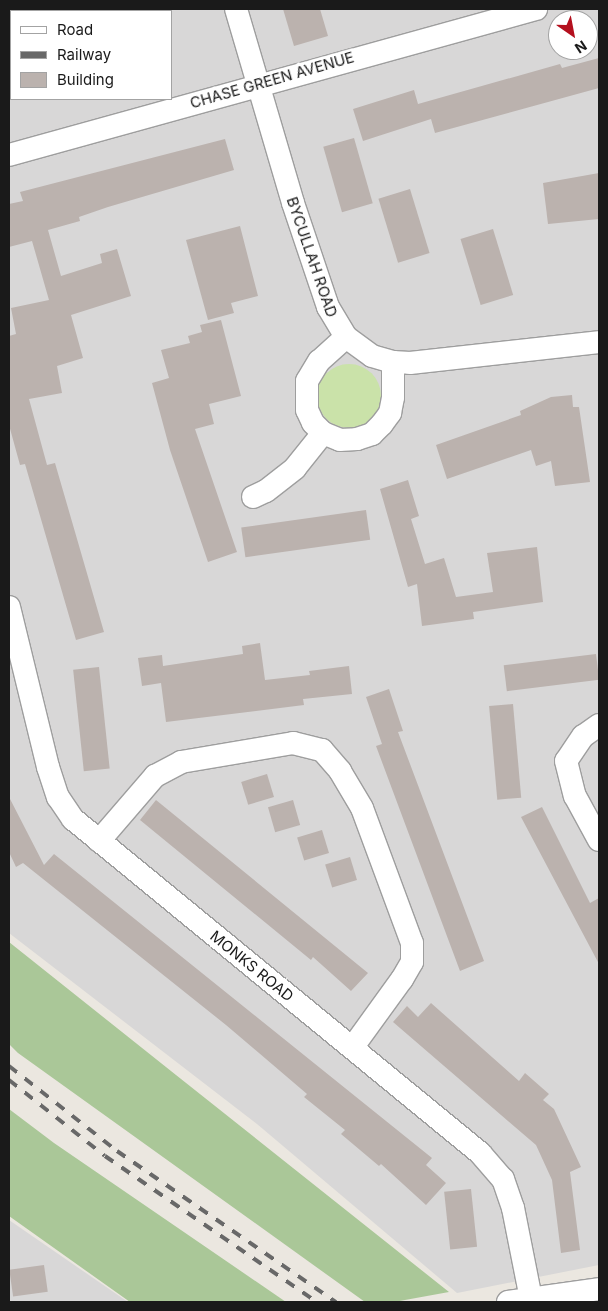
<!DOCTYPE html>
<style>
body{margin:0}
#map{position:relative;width:608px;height:1311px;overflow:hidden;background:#ebe7e0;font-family:Inter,sans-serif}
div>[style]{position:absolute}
.residential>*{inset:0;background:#d8d7d7}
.grass>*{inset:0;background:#cae2a9}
.round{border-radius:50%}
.forest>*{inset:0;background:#aac798}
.building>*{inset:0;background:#bbb2ae;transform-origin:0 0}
.roads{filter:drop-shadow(1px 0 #9e9e9e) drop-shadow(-1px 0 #9e9e9e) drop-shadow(0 1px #9e9e9e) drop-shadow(0 -1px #9e9e9e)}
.minor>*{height:22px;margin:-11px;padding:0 11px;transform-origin:11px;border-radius:11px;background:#fff}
.rail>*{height:4px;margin-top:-2px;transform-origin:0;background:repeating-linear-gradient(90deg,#686868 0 10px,transparent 0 20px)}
span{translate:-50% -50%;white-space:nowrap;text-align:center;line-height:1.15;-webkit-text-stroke:5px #fff;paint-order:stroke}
.street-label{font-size:15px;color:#1a1a1a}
.frame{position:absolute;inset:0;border:10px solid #1a1a1a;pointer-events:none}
.legend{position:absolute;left:10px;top:10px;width:162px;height:90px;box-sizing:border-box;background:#fff;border:1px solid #a3a3a3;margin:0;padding:6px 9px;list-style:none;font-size:15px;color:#1a1a1a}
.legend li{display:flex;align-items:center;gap:10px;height:25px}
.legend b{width:25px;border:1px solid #a3a3a3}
.north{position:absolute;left:548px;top:10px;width:50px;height:50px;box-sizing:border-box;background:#fff;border:1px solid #a3a3a3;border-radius:50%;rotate:147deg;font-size:14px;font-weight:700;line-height:20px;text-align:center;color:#1a1a1a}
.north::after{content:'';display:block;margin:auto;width:18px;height:22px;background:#b4101e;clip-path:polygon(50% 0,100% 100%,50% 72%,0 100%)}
</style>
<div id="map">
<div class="residential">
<div style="clip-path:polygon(evenodd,9px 9px,599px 9px,599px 1265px,457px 1293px,257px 1124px,9px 933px,9px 9px,11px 11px,171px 11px,171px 99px,11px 99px,11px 11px,9px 9px,558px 20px,588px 20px,588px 50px,558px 50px,558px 20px)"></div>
<div style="clip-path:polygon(9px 1220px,128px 1302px,9px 1302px)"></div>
</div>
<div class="grass">
<div class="round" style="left:317px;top:364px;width:64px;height:64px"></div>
</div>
<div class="forest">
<div style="clip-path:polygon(9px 942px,176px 1075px,449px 1292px,394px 1302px,365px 1302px,18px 1053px,9px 1044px)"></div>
<div style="clip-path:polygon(9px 1109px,54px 1143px,286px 1302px,130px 1302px,9px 1216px)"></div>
</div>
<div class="building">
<div style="clip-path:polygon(283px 9px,320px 9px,328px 36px,294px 46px)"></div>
<div style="clip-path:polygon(599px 58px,599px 88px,435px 133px,431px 119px,363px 141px,353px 109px,414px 90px,418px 104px,560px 64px,562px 68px)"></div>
<div style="left:354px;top:138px;width:68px;height:32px;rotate:74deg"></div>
<div style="clip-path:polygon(225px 139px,234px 170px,108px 207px,79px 217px,80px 221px,48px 230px,61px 276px,102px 263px,100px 254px,117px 249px,131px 296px,71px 315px,83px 358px,57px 366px,62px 393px,29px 399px,47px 465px,55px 463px,104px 632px,76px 640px,25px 464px,20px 465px,9px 425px,9px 336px,16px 334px,11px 308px,49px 300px,32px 241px,9px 247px,9px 204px,23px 201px,20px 192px)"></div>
<div style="clip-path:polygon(599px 173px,599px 219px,548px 224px,543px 183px)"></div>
<div style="left:410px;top:189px;width:67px;height:33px;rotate:73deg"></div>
<div style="clip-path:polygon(240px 226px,258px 296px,231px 303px,234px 313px,208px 320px,186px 240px)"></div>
<div style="left:493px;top:229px;width:69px;height:34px;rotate:73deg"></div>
<div style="clip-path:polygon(221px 320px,241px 396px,209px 404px,214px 424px,195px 429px,237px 552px,208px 562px,170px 450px,152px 383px,169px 378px,161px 350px,190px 343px,188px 336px,202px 332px,200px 325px)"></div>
<div style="clip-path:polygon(572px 395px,573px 407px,579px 407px,590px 482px,555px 486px,551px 461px,536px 466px,531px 450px,447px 479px,436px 445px,521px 415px,520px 411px,551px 397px)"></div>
<div style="clip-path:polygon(408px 480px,419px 516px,411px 519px,425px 564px,444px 558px,456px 597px,493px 592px,487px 553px,537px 547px,543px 602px,473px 612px,474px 619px,422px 626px,417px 584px,408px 587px,380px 489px)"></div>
<div style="left:366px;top:510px;width:30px;height:126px;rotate:82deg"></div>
<div style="clip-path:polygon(260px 643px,265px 680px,310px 675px,309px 671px,349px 666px,352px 694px,303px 699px,304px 705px,166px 722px,161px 683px,142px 686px,138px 658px,162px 655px,163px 666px,243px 654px,242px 646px)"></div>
<div style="left:596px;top:654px;width:26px;height:93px;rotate:83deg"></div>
<div style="left:99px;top:667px;width:102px;height:26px;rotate:84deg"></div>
<div style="clip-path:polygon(389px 689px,403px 731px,398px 732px,484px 961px,460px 971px,376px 746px,382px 744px,366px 697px)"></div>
<div style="left:513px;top:704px;width:94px;height:24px;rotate:85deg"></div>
<div style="left:267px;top:774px;width:24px;height:27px;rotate:73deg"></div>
<div style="clip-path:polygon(9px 797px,44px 865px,54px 854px,432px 1158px,426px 1165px,446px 1183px,426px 1205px,381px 1164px,379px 1166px,341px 1134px,345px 1130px,304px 1097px,307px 1094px,226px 1025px,23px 863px,16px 867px,9px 852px)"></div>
<div style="clip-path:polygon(156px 800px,368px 973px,351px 991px,313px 957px,311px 960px,140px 820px)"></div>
<div style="left:293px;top:800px;width:26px;height:26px;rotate:74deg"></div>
<div style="clip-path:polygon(542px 807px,590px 903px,599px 898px,599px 964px,521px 817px)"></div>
<div style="left:322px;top:830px;width:24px;height:26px;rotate:73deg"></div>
<div style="left:350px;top:857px;width:24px;height:26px;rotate:73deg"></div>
<div style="clip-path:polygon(431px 1003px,519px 1081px,525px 1073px,549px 1094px,543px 1100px,554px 1109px,581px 1167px,570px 1172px,580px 1250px,561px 1253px,552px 1180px,536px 1145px,393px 1022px,407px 1006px,418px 1017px)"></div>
<div style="left:471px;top:1189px;width:58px;height:27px;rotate:84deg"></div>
<div style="left:44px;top:1265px;width:27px;height:35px;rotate:82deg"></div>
</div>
<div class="roads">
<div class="minor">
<div style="left:236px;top:9px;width:202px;rotate:73.6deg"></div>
<div style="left:293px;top:203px;width:110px;rotate:71.4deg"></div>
<div style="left:328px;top:307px;width:35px;rotate:59deg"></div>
<div style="left:346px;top:337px;width:32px;rotate:36deg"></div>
<div style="left:372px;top:356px;width:22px;rotate:16deg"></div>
<div style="left:393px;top:362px;width:17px;rotate:3deg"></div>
<div style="left:410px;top:363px;width:190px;rotate:-6.3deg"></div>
<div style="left:9px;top:155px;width:547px;rotate:-15.48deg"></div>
<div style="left:346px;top:337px;width:36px;rotate:138deg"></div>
<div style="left:319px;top:361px;width:23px;rotate:121deg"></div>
<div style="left:307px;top:381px;width:29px;rotate:90deg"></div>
<div style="left:307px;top:410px;width:14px;rotate:65deg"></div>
<div style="left:313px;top:423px;width:14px;rotate:45deg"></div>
<div style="left:323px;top:433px;width:18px;rotate:22deg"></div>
<div style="left:340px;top:440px;width:17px;rotate:-3deg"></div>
<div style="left:357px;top:439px;width:16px;rotate:-18deg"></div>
<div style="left:372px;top:434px;width:14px;rotate:-45deg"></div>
<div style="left:382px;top:424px;width:14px;rotate:-54deg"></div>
<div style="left:390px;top:413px;width:16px;rotate:-79deg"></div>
<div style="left:393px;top:397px;width:35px;rotate:-90deg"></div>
<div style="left:253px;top:497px;width:14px;rotate:-25deg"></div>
<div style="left:266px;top:491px;width:37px;rotate:-38deg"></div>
<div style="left:295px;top:468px;width:45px;rotate:-51.3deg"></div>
<div style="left:9px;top:607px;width:165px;rotate:76.3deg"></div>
<div style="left:48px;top:767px;width:32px;rotate:72deg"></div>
<div style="left:58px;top:797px;width:27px;rotate:56deg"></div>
<div style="left:73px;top:819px;width:527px;rotate:39.37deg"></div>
<div style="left:480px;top:1153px;width:35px;rotate:49deg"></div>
<div style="left:503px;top:1179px;width:31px;rotate:71deg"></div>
<div style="left:513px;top:1208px;width:93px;rotate:78.8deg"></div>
<div style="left:599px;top:725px;width:19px;rotate:145deg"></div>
<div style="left:583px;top:736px;width:30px;rotate:124deg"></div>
<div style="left:566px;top:761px;width:36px;rotate:76deg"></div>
<div style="left:575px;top:796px;width:50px;rotate:61.4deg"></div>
<div style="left:99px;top:841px;width:86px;rotate:-49.3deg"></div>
<div style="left:155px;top:776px;width:30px;rotate:-28deg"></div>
<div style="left:181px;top:762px;width:114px;rotate:-9.6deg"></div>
<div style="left:293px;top:743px;width:30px;rotate:14deg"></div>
<div style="left:322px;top:750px;width:28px;rotate:49deg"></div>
<div style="left:340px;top:771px;width:43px;rotate:59.3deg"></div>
<div style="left:362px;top:808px;width:144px;rotate:69.7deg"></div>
<div style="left:412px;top:943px;width:19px;rotate:90deg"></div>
<div style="left:412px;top:962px;width:20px;rotate:120deg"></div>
<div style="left:402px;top:979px;width:85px;rotate:125.9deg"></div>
<div style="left:508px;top:1302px;width:92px;rotate:-8.1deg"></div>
</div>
</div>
<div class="rail">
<div style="left:9px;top:1066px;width:137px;rotate:38.2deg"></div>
<div style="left:117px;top:1151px;width:266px;rotate:34.6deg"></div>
<div style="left:9px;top:1080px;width:122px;rotate:38.4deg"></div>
<div style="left:105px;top:1156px;width:257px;rotate:34.6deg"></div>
</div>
<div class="street-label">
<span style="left:272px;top:80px;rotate:-16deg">CHASE GREEN AVENUE</span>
<span style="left:312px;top:257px;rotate:71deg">BYCULLAH ROAD</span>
<span style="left:252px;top:966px;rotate:39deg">MONKS ROAD</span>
</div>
<div class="frame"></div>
<ul class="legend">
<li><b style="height:6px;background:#fff"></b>Road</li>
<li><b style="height:6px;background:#686868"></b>Railway</li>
<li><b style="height:14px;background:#bbb2ae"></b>Building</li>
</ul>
<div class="north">N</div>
</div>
